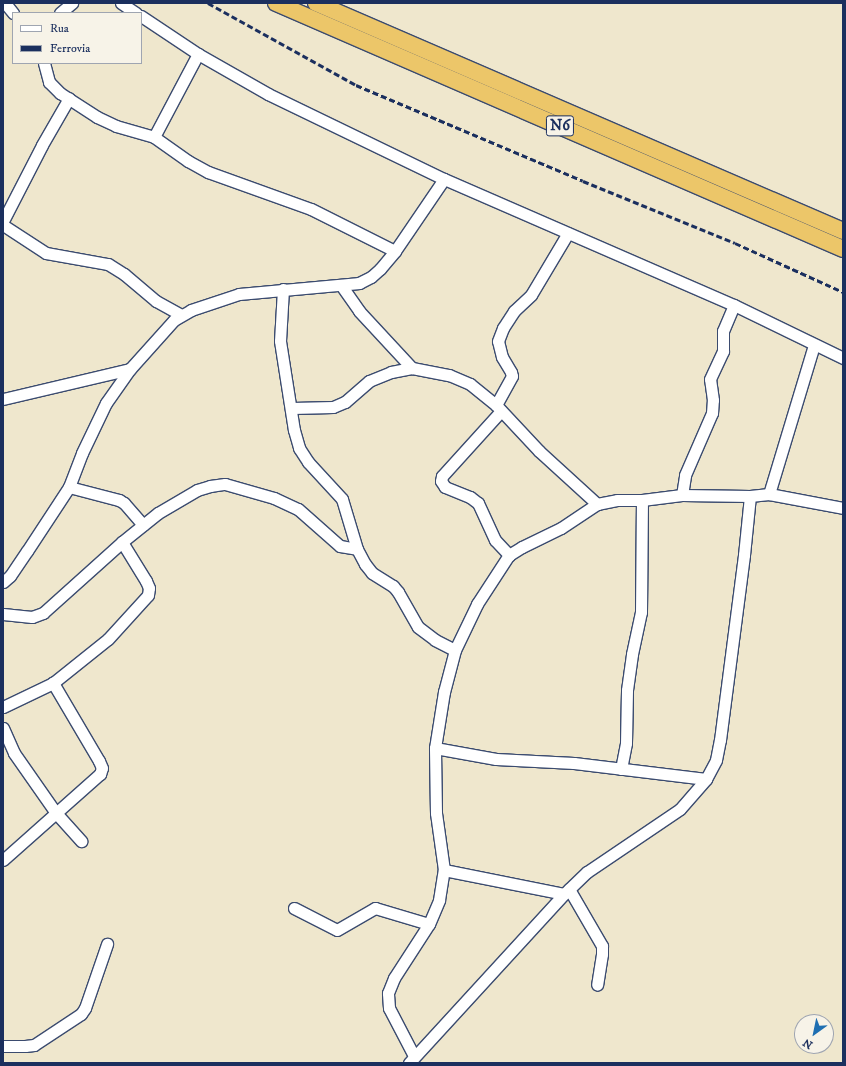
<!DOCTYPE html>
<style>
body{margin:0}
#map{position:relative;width:846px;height:1066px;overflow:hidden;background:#efe7cd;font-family:"IM FELL DW Pica",serif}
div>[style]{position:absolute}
.roads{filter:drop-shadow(1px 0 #3b4b6f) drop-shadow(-1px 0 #3b4b6f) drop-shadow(0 1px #3b4b6f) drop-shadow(0 -1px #3b4b6f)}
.minor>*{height:11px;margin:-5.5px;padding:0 5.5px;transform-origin:5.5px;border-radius:5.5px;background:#fff}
.highway>*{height:16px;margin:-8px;padding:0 8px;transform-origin:8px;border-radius:8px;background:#ecc669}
.rail>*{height:3px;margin-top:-1.5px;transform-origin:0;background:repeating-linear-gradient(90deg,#1b2f5e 0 6px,transparent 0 9px)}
span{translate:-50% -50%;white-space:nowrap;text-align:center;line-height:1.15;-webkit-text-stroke:3.5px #f7f3e8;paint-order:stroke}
.shield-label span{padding:1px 3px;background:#f7f3e8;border:1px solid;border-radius:3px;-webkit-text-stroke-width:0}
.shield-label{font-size:15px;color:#1b2f5e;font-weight:700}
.frame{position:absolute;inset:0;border:4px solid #1b2f5e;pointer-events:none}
.legend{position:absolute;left:12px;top:12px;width:130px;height:52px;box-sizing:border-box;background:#f7f3e8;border:1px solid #9fa5b1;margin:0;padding:5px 7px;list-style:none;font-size:12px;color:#1b2f5e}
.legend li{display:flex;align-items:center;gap:8px;height:20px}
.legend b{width:20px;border:1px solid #9fa5b1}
.north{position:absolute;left:794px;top:1014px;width:40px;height:40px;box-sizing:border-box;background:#f7f3e8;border:1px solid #9fa5b1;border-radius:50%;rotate:213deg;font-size:11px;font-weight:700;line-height:16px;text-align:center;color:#1b2f5e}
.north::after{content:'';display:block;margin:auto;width:14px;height:18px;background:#1f6fb2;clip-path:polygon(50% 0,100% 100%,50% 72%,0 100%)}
</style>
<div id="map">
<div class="roads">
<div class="minor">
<div style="left:5px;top:3px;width:13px;rotate:51deg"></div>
<div style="left:121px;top:3px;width:18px;rotate:34deg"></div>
<div style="left:60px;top:13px;width:16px;rotate:-40deg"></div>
<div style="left:141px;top:16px;width:69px;rotate:33.7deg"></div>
<div style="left:198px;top:54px;width:81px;rotate:29.7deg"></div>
<div style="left:268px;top:94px;width:195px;rotate:25.8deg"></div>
<div style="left:444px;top:179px;width:316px;rotate:23.5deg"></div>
<div style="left:734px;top:305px;width:121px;rotate:25.9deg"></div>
<div style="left:44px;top:63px;width:20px;rotate:75deg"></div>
<div style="left:49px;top:82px;width:16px;rotate:45deg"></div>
<div style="left:60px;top:93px;width:44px;rotate:33deg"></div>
<div style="left:97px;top:117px;width:21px;rotate:25deg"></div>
<div style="left:116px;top:126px;width:40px;rotate:16deg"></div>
<div style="left:154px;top:137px;width:42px;rotate:35.2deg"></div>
<div style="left:188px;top:161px;width:23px;rotate:29deg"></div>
<div style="left:208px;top:172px;width:109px;rotate:19.8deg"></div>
<div style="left:311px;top:209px;width:94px;rotate:26.6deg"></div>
<div style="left:154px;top:137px;width:94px;rotate:-62.1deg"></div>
<div style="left:3px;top:221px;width:85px;rotate:-62.8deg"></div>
<div style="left:42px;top:145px;width:54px;rotate:-60.1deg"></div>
<div style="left:3px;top:225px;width:51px;rotate:33.1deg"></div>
<div style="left:46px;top:253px;width:63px;rotate:10.1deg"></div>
<div style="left:108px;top:264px;width:19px;rotate:32deg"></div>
<div style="left:124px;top:274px;width:42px;rotate:40.2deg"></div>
<div style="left:156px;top:301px;width:29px;rotate:29deg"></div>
<div style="left:341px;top:285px;width:32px;rotate:55deg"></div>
<div style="left:359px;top:311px;width:78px;rotate:47.1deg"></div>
<div style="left:283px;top:289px;width:52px;rotate:93.3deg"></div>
<div style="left:280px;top:341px;width:90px;rotate:81.1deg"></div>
<div style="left:294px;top:430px;width:19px;rotate:74deg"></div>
<div style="left:299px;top:448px;width:17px;rotate:57deg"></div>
<div style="left:308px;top:462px;width:50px;rotate:47.4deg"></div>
<div style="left:342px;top:499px;width:52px;rotate:73.3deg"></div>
<div style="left:357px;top:549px;width:17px;rotate:62deg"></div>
<div style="left:365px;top:564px;width:11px;rotate:52deg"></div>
<div style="left:372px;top:573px;width:25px;rotate:32deg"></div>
<div style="left:393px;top:586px;width:8px;rotate:50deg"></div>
<div style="left:398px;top:592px;width:40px;rotate:60.3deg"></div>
<div style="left:418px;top:627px;width:21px;rotate:37deg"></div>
<div style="left:435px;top:640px;width:22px;rotate:27deg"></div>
<div style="left:3px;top:399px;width:130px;rotate:-13.3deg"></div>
<div style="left:496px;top:405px;width:33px;rotate:-61deg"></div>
<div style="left:512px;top:376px;width:4px;rotate:-104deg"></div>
<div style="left:511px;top:372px;width:17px;rotate:-121deg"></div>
<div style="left:502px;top:357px;width:16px;rotate:-104deg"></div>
<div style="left:498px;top:341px;width:14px;rotate:-69deg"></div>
<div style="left:503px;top:328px;width:20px;rotate:-57deg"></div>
<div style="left:514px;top:311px;width:23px;rotate:-43deg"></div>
<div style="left:531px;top:295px;width:72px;rotate:-59.2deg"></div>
<div style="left:292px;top:408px;width:41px;rotate:-1.4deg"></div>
<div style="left:333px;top:407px;width:13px;rotate:-23deg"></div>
<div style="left:345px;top:402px;width:32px;rotate:-41deg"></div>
<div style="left:369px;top:381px;width:24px;rotate:-22deg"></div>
<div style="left:391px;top:372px;width:21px;rotate:-11deg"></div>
<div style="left:412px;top:368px;width:38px;rotate:11deg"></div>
<div style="left:449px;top:375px;width:23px;rotate:23deg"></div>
<div style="left:470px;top:384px;width:33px;rotate:39deg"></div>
<div style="left:496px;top:405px;width:63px;rotate:46.9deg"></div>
<div style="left:539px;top:451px;width:79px;rotate:42.4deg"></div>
<div style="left:501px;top:411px;width:88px;rotate:132.2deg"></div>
<div style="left:442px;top:476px;width:5px;rotate:101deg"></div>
<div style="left:441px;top:481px;width:7px;rotate:56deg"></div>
<div style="left:445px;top:487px;width:27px;rotate:22deg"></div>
<div style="left:470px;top:497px;width:10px;rotate:37deg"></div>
<div style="left:478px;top:503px;width:41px;rotate:65.3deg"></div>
<div style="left:495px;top:540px;width:21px;rotate:47deg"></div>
<div style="left:69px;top:487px;width:52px;rotate:14.6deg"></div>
<div style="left:119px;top:500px;width:6px;rotate:31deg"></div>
<div style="left:124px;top:503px;width:29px;rotate:49deg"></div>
<div style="left:769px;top:494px;width:75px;rotate:10.7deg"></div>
<div style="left:682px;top:495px;width:20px;rotate:-81deg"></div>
<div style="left:685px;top:475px;width:68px;rotate:-66.5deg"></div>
<div style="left:712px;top:413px;width:13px;rotate:-86deg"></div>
<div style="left:713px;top:400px;width:21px;rotate:-98deg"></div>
<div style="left:710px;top:379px;width:31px;rotate:-65deg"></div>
<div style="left:723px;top:351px;width:20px;rotate:-90deg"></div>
<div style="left:723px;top:331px;width:28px;rotate:-67deg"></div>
<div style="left:3px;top:582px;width:9px;rotate:-41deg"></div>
<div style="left:10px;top:576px;width:30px;rotate:-56deg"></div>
<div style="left:27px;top:551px;width:77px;rotate:-56.7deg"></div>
<div style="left:69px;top:487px;width:36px;rotate:-69deg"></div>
<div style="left:82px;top:453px;width:55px;rotate:-64.4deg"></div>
<div style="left:106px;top:403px;width:42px;rotate:-54.8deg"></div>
<div style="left:130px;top:369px;width:66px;rotate:-48.1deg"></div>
<div style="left:174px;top:320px;width:20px;rotate:-30deg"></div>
<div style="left:191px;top:310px;width:51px;rotate:-18.4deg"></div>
<div style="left:239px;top:294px;width:121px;rotate:-5.2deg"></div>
<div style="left:359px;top:283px;width:13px;rotate:-27deg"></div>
<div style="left:371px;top:277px;width:12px;rotate:-42deg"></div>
<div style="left:380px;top:269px;width:23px;rotate:-50deg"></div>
<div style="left:395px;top:251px;width:87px;rotate:-55.8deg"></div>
<div style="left:3px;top:614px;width:29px;rotate:6deg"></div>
<div style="left:32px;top:617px;width:12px;rotate:-20deg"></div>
<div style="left:43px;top:613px;width:106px;rotate:-41.9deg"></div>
<div style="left:122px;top:542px;width:46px;rotate:-38.9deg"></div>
<div style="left:158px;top:513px;width:45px;rotate:-30.5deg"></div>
<div style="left:197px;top:490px;width:14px;rotate:-17deg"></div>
<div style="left:210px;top:486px;width:15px;rotate:-8deg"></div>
<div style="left:225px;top:484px;width:51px;rotate:15.9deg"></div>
<div style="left:274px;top:498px;width:26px;rotate:25deg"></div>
<div style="left:298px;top:509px;width:56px;rotate:41.4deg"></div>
<div style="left:340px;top:546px;width:17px;rotate:10deg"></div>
<div style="left:3px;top:707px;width:55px;rotate:-25.6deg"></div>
<div style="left:53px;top:683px;width:70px;rotate:-38.7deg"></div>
<div style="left:108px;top:639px;width:59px;rotate:-47.7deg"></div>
<div style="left:148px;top:595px;width:7px;rotate:-82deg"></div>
<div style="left:149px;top:588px;width:8px;rotate:-113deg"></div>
<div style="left:146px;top:581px;width:46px;rotate:-121.6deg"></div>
<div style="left:3px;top:728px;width:27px;rotate:66deg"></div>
<div style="left:14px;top:753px;width:73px;rotate:55deg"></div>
<div style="left:56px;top:813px;width:38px;rotate:48deg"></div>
<div style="left:435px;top:748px;width:62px;rotate:10.2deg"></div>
<div style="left:496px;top:759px;width:78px;rotate:2.9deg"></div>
<div style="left:574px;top:763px;width:133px;rotate:6.9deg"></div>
<div style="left:621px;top:769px;width:26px;rotate:-79deg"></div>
<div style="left:626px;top:743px;width:53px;rotate:-88.9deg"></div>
<div style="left:627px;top:690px;width:36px;rotate:-82deg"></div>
<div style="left:632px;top:654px;width:43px;rotate:-77.9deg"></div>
<div style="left:641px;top:612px;width:112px;rotate:-89.5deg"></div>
<div style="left:3px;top:860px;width:130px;rotate:-41.6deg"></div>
<div style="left:100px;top:774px;width:6px;rotate:-72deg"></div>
<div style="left:102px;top:768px;width:8px;rotate:-113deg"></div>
<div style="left:99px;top:761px;width:91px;rotate:-120.5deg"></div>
<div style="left:444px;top:870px;width:122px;rotate:11.3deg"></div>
<div style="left:569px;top:889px;width:66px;rotate:59.9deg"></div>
<div style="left:602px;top:946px;width:8px;rotate:90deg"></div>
<div style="left:602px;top:954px;width:31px;rotate:99deg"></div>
<div style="left:294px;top:908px;width:48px;rotate:27.1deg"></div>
<div style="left:337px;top:930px;width:44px;rotate:-30.1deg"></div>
<div style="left:375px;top:908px;width:56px;rotate:16.5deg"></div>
<div style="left:3px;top:1046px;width:22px"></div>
<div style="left:25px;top:1046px;width:9px;rotate:-6deg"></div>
<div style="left:34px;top:1045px;width:56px;rotate:-33.4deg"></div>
<div style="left:81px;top:1014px;width:7px;rotate:-56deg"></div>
<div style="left:85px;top:1008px;width:68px;rotate:-71deg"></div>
<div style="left:414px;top:1056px;width:54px;rotate:-117.5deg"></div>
<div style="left:389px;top:1008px;width:15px;rotate:-94deg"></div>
<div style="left:388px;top:993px;width:16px;rotate:-68deg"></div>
<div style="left:394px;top:978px;width:64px;rotate:-57.1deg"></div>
<div style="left:429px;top:924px;width:26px;rotate:-67deg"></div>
<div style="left:439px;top:900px;width:30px;rotate:-81deg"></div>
<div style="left:444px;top:870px;width:58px;rotate:-98deg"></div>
<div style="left:436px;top:813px;width:65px;rotate:-90.9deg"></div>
<div style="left:435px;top:748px;width:57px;rotate:-80.9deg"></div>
<div style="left:444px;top:692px;width:43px;rotate:-75.3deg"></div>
<div style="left:455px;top:650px;width:51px;rotate:-64.4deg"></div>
<div style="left:477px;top:604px;width:59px;rotate:-56.9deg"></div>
<div style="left:509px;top:555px;width:15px;rotate:-32deg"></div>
<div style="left:522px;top:547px;width:43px;rotate:-26deg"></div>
<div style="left:561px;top:528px;width:43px;rotate:-33.7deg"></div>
<div style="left:597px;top:504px;width:20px;rotate:-11deg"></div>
<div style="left:617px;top:500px;width:25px"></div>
<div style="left:642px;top:500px;width:40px;rotate:-7.1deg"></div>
<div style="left:682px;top:495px;width:68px;rotate:0.8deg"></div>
<div style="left:750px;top:496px;width:19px;rotate:-6deg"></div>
<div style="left:769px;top:494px;width:156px;rotate:-73.2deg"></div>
<div style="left:409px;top:1063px;width:229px;rotate:-47.5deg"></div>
<div style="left:564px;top:894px;width:32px;rotate:-44deg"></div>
<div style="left:587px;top:872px;width:112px;rotate:-34.1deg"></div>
<div style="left:680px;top:809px;width:40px;rotate:-49deg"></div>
<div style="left:706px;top:779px;width:21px;rotate:-62deg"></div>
<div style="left:716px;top:760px;width:20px;rotate:-79deg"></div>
<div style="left:720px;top:740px;width:187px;rotate:-82.6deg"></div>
<div style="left:744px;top:555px;width:59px;rotate:-84.2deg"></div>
</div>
<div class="highway">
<div style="left:276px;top:3px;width:618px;rotate:23.45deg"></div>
<div style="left:316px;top:3px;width:574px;rotate:23.4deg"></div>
</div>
</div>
<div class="rail">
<div style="left:208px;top:3px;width:169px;rotate:29deg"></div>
<div style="left:356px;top:85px;width:246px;rotate:22.9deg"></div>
<div style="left:583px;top:181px;width:164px;rotate:22.2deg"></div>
<div style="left:735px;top:243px;width:119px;rotate:24.4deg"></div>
</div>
<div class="shield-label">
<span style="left:560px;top:126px">N6</span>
</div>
<div class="frame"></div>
<ul class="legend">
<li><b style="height:5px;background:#fff"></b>Rua</li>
<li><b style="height:5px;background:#1b2f5e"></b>Ferrovia</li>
</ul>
<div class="north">N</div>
</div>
